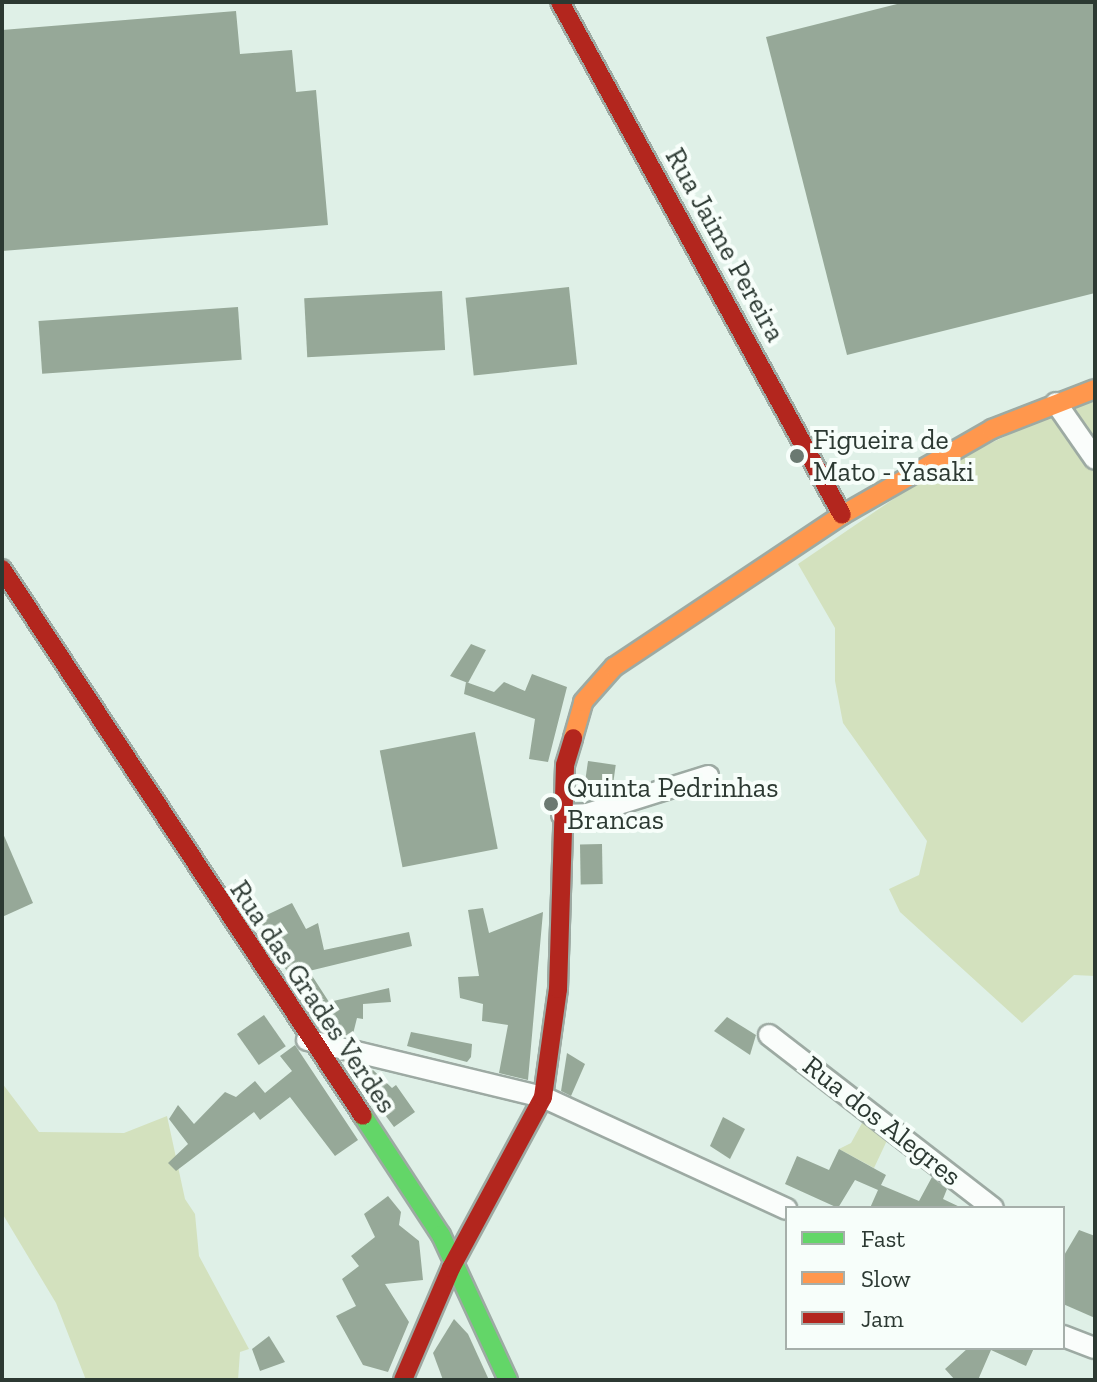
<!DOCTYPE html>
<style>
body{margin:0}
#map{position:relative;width:1097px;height:1382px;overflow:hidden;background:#dff0e7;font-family:"Zilla Slab",serif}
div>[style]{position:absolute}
.green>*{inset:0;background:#d3e1be}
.building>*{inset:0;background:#96a898;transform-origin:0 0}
.roads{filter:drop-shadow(2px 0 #9daaa3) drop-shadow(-2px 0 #9daaa3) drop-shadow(0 2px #9daaa3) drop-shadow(0 -2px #9daaa3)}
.street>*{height:20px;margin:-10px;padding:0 10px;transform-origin:10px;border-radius:10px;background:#fafdfb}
.fast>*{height:18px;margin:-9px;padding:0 9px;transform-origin:9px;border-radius:9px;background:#63d668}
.slow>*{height:18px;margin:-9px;padding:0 9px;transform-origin:9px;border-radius:9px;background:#ff974d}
.jam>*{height:18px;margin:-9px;padding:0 9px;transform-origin:9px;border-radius:9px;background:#b3261e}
.dots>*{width:22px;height:22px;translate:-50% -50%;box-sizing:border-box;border:4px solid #f7fefa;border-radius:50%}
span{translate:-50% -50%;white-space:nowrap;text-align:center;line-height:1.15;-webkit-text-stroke:8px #f7fefa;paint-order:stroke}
.street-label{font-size:28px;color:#2c3932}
.poi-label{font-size:28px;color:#2c3932}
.left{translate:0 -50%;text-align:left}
.frame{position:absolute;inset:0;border:4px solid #2c3932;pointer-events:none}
.legend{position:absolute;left:785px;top:1206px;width:280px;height:144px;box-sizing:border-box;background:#f7fefa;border:2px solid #a6afaa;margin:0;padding:10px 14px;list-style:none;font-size:24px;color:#2c3932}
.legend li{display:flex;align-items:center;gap:16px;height:40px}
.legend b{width:40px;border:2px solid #a6afaa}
</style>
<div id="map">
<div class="green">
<div style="clip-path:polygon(1095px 394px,1095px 976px,1074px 975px,1022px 1023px,900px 912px,889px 889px,919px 875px,927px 841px,843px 723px,835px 681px,835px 628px,798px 564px,942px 466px)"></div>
<div style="clip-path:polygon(2px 1083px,39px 1132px,124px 1133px,167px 1116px,185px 1199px,195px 1214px,199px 1256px,249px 1349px,240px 1352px,238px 1380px,86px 1380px,56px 1303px,2px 1213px)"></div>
<div style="clip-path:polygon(867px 1114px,891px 1132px,874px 1168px,839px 1149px,851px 1143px)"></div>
</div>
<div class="building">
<div style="clip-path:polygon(905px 2px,1095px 2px,1095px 293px,847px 355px,766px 37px)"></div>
<div style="clip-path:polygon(236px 11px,240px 54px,292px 50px,296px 92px,316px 90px,328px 225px,2px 251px,2px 30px)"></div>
<div style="left:569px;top:287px;width:78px;height:104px;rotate:84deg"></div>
<div style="left:442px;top:291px;width:59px;height:138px;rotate:87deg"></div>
<div style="left:238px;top:307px;width:53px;height:200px;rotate:86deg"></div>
<div style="clip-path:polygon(471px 644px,486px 650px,468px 683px,450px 676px)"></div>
<div style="clip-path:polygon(532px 674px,567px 687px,548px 762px,529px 759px,535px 719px,464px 694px,466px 682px,494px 692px,504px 682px,525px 691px)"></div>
<div style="left:475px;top:732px;width:119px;height:97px;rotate:79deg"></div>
<div style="left:588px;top:761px;width:28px;height:22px;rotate:8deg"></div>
<div style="clip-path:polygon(2px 831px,33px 903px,2px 917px)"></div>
<div style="left:602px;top:844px;width:40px;height:22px;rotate:89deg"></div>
<div style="clip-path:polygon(292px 903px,306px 929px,318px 923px,324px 950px,409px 932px,412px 946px,309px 971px,329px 1002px,389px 988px,391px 1002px,363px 1004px,363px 1019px,357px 1018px,352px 1038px,327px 1032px,254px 921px)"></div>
<div style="clip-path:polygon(483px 908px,489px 933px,543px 912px,528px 1080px,499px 1073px,508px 1025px,482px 1021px,483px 1004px,460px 998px,458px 977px,479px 976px,468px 910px)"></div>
<div style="left:264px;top:1015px;width:38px;height:33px;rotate:55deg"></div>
<div style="clip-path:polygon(727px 1017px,756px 1035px,750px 1055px,714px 1031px)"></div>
<div style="clip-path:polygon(411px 1032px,472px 1044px,471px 1057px,467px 1062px,407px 1046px)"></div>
<div style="clip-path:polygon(295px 1045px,358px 1140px,335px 1156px,290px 1097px,260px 1120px,254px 1112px,176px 1171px,168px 1163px,188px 1144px,169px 1119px,178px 1105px,194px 1124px,225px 1092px,236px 1097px,255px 1081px,265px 1093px,292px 1071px,280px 1056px)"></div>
<div style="clip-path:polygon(567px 1053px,585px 1064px,571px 1096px,561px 1091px)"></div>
<div style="clip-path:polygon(373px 1070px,392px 1088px,396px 1085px,415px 1112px,394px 1127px,359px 1080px)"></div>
<div style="clip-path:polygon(723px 1117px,745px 1129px,730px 1159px,710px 1146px)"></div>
<div style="clip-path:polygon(839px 1149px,886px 1175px,881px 1185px,919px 1201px,932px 1177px,947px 1189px,943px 1199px,962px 1208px,870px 1208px,878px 1190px,855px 1180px,838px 1208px,785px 1184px,797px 1156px,829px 1170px)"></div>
<div style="clip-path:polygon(388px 1196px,401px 1212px,399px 1225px,419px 1241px,423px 1280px,385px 1284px,409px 1322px,388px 1372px,363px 1365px,336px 1316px,356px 1306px,342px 1279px,359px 1266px,351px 1256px,375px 1237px,364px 1214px)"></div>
<div style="clip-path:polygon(1079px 1230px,1095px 1236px,1095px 1318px,1063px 1304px,1063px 1257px)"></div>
<div style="clip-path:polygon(454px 1319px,468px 1334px,489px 1380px,443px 1380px,433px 1353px)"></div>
<div style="clip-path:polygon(269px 1336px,285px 1362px,260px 1371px,252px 1349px)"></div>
<div style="clip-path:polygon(968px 1348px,1034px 1348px,1026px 1366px,991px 1350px,978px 1380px,955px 1380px,945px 1369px)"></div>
</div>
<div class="roads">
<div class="street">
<div style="left:1056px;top:403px;width:68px;rotate:55.1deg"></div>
<div style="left:562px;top:815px;width:25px;rotate:-2deg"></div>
<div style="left:587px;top:814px;width:127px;rotate:-17.4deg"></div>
<div style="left:769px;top:1035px;width:283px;rotate:37.7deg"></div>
<div style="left:307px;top:1040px;width:243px;rotate:13.6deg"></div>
<div style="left:543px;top:1097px;width:268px;rotate:24.7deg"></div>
<div style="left:1063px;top:1336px;width:34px;rotate:21deg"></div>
</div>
<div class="fast">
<div style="left:363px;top:1116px;width:142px;rotate:56.8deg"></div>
<div style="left:441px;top:1235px;width:160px;rotate:65.2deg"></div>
</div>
<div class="slow">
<div style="left:573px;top:738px;width:37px;rotate:-74deg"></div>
<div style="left:583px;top:702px;width:47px;rotate:-48.5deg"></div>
<div style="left:614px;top:667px;width:274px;rotate:-33.7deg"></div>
<div style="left:842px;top:515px;width:173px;rotate:-29.8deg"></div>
<div style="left:992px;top:429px;width:110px;rotate:-21.2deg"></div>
</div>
<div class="jam">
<div style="left:560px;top:2px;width:585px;rotate:61.2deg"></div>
<div style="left:2px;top:569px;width:655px;rotate:56.58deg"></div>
<div style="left:403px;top:1380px;width:122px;rotate:-66.8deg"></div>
<div style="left:451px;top:1268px;width:194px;rotate:-61.7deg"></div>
<div style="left:543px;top:1097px;width:109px;rotate:-82.1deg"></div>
<div style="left:558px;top:989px;width:224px;rotate:-88.2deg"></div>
<div style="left:565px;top:765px;width:28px;rotate:-73deg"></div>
</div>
</div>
<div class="dots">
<div style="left:797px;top:456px;background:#6b7971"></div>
<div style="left:551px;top:804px;background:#6b7971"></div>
</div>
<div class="street-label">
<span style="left:725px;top:245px;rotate:61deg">Rua Jaime Pereira</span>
<span style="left:313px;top:997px;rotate:56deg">Rua das Grades Verdes</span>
<span style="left:882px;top:1121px;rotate:38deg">Rua dos Alegres</span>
</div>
<div class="poi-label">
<span class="left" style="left:813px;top:456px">Figueira de<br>Mato - Yasaki</span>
<span class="left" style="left:567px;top:804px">Quinta Pedrinhas<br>Brancas</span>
</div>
<div class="frame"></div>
<ul class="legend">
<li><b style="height:10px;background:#63d668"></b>Fast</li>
<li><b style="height:10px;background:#ff974d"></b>Slow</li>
<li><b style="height:10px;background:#b3261e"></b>Jam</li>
</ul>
</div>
